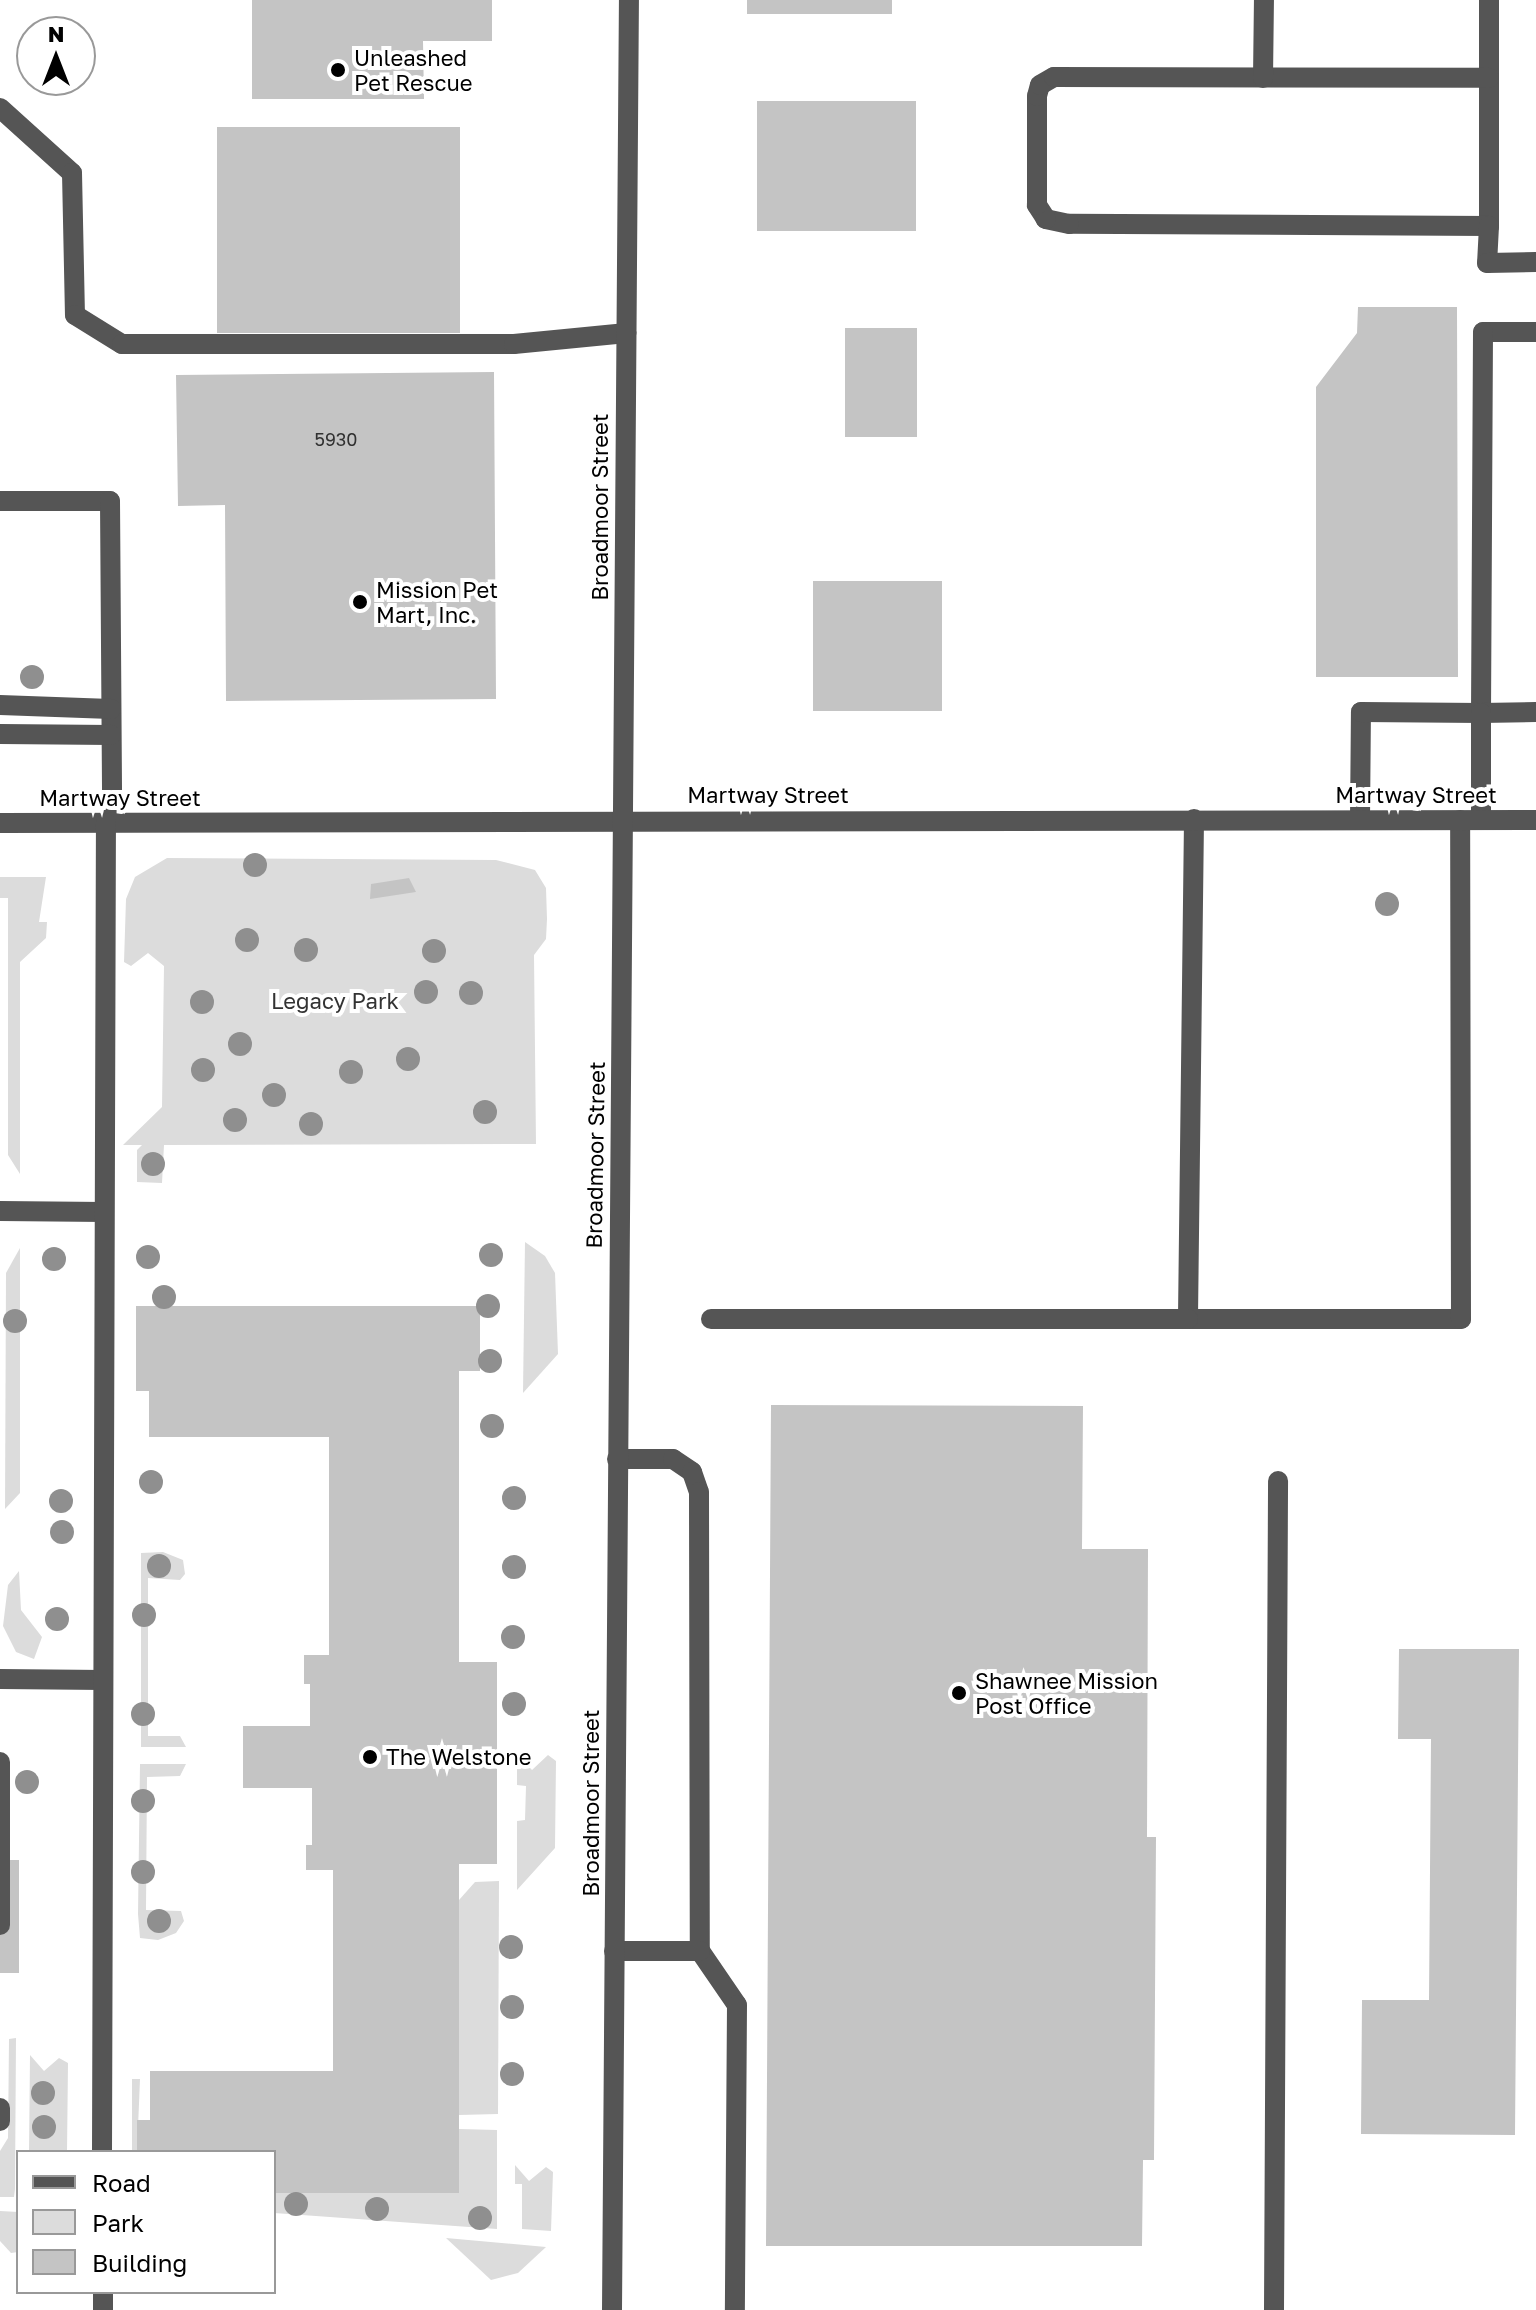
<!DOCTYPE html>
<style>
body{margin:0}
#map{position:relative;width:1536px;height:2310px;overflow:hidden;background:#fff;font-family:"Golos Text",sans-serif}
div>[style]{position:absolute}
.green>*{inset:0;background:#dcdcdc}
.building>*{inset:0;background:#c4c4c4;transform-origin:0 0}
.minor>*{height:20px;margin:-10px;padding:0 10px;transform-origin:10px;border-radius:10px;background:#555}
.trees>*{width:24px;height:24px;margin:-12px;border-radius:50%;background:#8f8f8f}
.dots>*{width:22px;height:22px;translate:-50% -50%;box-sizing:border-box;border:4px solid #fff;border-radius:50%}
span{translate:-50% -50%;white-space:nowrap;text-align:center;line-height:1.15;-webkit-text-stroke:8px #fff;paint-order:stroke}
.number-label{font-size:18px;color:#313131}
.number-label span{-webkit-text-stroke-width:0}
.poi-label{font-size:22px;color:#000}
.left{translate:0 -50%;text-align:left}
.street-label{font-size:22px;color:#000}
.park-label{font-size:22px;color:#333}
.legend{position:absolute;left:16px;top:2150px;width:260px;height:144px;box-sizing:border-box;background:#fff;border:2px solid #999;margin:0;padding:10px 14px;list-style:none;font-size:24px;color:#000}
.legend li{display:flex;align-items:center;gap:16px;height:40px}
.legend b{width:40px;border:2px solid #999}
.north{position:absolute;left:16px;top:16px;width:80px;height:80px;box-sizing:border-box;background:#fff;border:2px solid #999;border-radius:50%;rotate:0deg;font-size:22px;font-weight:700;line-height:32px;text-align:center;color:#000}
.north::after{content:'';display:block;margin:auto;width:28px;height:36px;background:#000;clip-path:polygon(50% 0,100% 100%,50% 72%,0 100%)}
</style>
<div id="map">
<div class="green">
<div style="clip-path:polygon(167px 858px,496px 860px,535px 870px,546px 888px,547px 919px,546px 939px,534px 955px,536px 1144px,164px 1145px,162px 1183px,137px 1182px,137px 1150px,142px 1145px,123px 1145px,162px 1107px,164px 966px,148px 953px,131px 966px,124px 962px,126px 899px,135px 877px)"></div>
<div style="clip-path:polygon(0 877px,46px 877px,39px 922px,47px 922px,46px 938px,20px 962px,20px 1174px,8px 1155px,8px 898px,0 898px)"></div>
<div style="clip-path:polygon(525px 1242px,545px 1256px,555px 1273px,558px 1354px,523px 1393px)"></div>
<div style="clip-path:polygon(20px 1248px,20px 1493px,5px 1509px,6px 1273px)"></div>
<div style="clip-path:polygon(163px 1552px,183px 1560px,185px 1574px,180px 1580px,148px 1578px,148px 1736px,180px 1736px,186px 1747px,141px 1747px,141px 1553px)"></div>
<div style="clip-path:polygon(19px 1571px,21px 1610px,42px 1637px,34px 1659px,16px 1652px,3px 1626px,8px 1585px)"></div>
<div style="clip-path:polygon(517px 1754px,532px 1770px,548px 1755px,556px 1761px,555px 1848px,517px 1890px,517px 1821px,525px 1820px,526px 1786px,517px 1785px)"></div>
<div style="clip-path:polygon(140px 1764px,186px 1764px,180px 1776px,147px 1777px,146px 1910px,181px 1911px,184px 1921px,176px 1933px,158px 1940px,140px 1938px,138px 1914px)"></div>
<div style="clip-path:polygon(499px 1881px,498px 2114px,459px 2115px,459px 1900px,475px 1882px)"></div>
<div style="clip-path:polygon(16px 2038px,15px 2189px,14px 2197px,0 2197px,0 2151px,8px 2138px,9px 2039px)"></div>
<div style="clip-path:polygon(30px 2055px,44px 2071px,59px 2058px,68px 2063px,67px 2152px,29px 2152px)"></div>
<div style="clip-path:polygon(132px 2079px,140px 2079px,137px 2152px,132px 2152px)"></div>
<div style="clip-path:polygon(459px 2129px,497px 2130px,497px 2229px,274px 2213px,274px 2193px)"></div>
<div style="clip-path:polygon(515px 2165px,529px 2181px,546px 2167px,553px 2172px,551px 2231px,522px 2229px,522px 2184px,515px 2184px)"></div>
<div style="clip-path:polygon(0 2211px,18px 2212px,18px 2252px,11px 2253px,0 2241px)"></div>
<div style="clip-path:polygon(446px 2238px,546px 2247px,518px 2273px,491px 2280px)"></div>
</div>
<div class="building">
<div style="clip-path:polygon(252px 0,492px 0,492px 41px,423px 41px,424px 99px,252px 99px)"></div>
<div style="left:747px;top:0;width:145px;height:14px"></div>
<div style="left:757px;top:101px;width:159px;height:130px"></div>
<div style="left:217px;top:127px;width:243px;height:206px"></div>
<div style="clip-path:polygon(1358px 307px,1457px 307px,1458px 677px,1316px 677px,1316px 387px,1357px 333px)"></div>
<div style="left:845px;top:328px;width:72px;height:109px"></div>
<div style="clip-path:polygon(494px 372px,496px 699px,226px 701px,225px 505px,178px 506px,176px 375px)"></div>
<div style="left:813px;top:581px;width:129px;height:130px"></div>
<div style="clip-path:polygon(409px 878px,416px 892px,370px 899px,371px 884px)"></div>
<div style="clip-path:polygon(136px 1306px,480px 1306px,480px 1371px,459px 1371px,459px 1662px,497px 1662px,497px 1864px,459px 1864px,459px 2193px,274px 2193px,274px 2152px,137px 2152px,137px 2120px,150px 2120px,150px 2071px,333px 2071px,333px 1870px,306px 1870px,306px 1845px,312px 1845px,312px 1788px,243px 1788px,243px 1726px,310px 1726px,310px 1684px,304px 1684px,304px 1655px,329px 1655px,329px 1437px,149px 1437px,149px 1391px,136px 1391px)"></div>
<div style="clip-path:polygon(771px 1405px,1083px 1406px,1082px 1549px,1148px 1549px,1147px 1837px,1156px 1837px,1154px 2160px,1143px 2160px,1142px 2246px,766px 2246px)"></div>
<div style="clip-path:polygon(1399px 1649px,1519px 1649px,1515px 2135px,1361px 2134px,1362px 2000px,1429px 2000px,1431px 1739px,1398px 1739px)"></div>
<div style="left:0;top:1860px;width:19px;height:113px"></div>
</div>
<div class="minor">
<div style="left:1489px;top:0;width:226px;rotate:90deg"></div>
<div style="left:1489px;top:226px;width:420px;rotate:-179.7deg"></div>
<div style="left:1069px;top:224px;width:24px;rotate:-168deg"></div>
<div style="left:1046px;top:219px;width:17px;rotate:-123deg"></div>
<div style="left:1037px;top:205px;width:109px;rotate:-90deg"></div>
<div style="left:1037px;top:96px;width:11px;rotate:-75deg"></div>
<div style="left:1040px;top:85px;width:16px;rotate:-30deg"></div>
<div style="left:1054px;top:77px;width:435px;rotate:0.1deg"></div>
<div style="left:1263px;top:78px;width:78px;rotate:-89.3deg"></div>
<div style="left:0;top:108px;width:97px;rotate:42.1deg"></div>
<div style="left:72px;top:173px;width:142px;rotate:88.8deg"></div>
<div style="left:75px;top:315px;width:55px;rotate:31.7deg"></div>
<div style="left:122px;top:344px;width:392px"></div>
<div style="left:514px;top:344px;width:113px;rotate:-5.6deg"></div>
<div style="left:1489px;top:226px;width:37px;rotate:93deg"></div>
<div style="left:1487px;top:263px;width:49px;rotate:-1.2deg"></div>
<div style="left:1536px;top:332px;width:53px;rotate:180deg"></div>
<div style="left:1483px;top:332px;width:381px;rotate:90.3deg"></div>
<div style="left:1481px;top:713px;width:55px;rotate:-1deg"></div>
<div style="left:0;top:501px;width:110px"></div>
<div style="left:110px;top:501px;width:322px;rotate:89.6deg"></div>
<div style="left:0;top:705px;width:111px;rotate:2.1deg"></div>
<div style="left:0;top:734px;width:111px;rotate:0.5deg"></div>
<div style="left:1194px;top:819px;width:500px;rotate:90.69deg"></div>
<div style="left:1188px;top:1319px;width:273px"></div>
<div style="left:1461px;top:1319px;width:499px;rotate:-90.1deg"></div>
<div style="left:1360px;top:820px;width:108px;rotate:-89.5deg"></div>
<div style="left:1361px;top:712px;width:120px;rotate:0.5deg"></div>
<div style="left:1481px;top:713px;width:106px;rotate:90deg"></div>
<div style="left:0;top:823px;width:1536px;rotate:-0.11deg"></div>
<div style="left:0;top:1211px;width:104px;rotate:0.6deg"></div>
<div style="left:711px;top:1319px;width:477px"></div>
<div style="left:617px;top:1459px;width:56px"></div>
<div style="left:673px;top:1459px;width:23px;rotate:34deg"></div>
<div style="left:692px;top:1472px;width:21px;rotate:71deg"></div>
<div style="left:699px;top:1492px;width:459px;rotate:89.9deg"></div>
<div style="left:700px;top:1951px;width:65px;rotate:55.6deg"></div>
<div style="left:737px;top:2005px;width:305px;rotate:90.4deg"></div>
<div style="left:0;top:1679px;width:103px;rotate:0.6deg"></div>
<div style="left:0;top:1762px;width:163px;rotate:90deg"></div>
<div style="left:614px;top:1951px;width:86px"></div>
<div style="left:0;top:2108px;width:13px;rotate:90deg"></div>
<div style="left:102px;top:2152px;width:1329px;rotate:-89.83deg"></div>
<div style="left:103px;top:2292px;width:18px;rotate:90deg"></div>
<div style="left:612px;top:2310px;width:2310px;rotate:-89.58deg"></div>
<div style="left:1274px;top:2310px;width:829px;rotate:-89.72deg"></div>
</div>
<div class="trees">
<div style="left:32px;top:677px"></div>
<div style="left:255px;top:865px"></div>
<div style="left:1387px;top:904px"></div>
<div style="left:247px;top:940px"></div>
<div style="left:306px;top:950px"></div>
<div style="left:434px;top:951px"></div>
<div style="left:426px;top:992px"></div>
<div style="left:471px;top:993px"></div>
<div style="left:202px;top:1002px"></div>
<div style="left:240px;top:1044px"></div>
<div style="left:408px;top:1059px"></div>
<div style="left:203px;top:1070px"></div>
<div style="left:351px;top:1072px"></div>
<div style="left:274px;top:1095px"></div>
<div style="left:485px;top:1112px"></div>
<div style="left:235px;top:1120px"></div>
<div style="left:311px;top:1124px"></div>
<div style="left:153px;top:1164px"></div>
<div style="left:491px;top:1255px"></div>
<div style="left:148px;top:1257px"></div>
<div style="left:54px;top:1259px"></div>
<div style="left:164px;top:1297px"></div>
<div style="left:488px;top:1306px"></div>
<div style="left:15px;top:1321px"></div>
<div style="left:490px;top:1361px"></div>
<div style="left:492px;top:1426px"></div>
<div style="left:151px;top:1482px"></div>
<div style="left:514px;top:1498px"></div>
<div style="left:61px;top:1501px"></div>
<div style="left:62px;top:1532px"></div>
<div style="left:159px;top:1566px"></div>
<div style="left:514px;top:1567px"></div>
<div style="left:144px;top:1615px"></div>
<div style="left:57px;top:1619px"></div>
<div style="left:513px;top:1637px"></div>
<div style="left:514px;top:1704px"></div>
<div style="left:143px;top:1714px"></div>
<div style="left:27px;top:1782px"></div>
<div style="left:143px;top:1801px"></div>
<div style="left:143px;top:1872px"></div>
<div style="left:159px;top:1921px"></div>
<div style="left:511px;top:1947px"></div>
<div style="left:512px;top:2007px"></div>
<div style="left:512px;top:2074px"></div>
<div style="left:43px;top:2093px"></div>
<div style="left:44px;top:2127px"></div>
<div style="left:296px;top:2204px"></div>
<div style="left:377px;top:2209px"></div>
<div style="left:480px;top:2218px"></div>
</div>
<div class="dots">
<div style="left:338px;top:70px;background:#000"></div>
<div style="left:360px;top:602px;background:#000"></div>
<div style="left:959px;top:1693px;background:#000"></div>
<div style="left:370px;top:1757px;background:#000"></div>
</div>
<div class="number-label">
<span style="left:336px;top:439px">5930</span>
</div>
<div class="poi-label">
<span class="left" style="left:354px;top:70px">Unleashed<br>Pet Rescue</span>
<span class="left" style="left:376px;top:602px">Mission Pet<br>Mart, Inc.</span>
<span class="left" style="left:975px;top:1693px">Shawnee Mission<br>Post Office</span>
<span class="left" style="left:386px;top:1757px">The Welstone</span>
</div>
<div class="street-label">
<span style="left:600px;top:507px;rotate:-90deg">Broadmoor Street</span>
<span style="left:768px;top:795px">Martway Street</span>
<span style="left:1416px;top:795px">Martway Street</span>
<span style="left:120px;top:798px">Martway Street</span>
<span style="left:595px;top:1155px;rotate:-89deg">Broadmoor Street</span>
<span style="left:591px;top:1803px;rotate:-90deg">Broadmoor Street</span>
</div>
<div class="park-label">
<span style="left:335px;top:1001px">Legacy Park</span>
</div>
<ul class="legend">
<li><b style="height:10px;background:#555"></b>Road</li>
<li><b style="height:22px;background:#dcdcdc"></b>Park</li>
<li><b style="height:22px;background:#c4c4c4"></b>Building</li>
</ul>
<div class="north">N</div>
</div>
